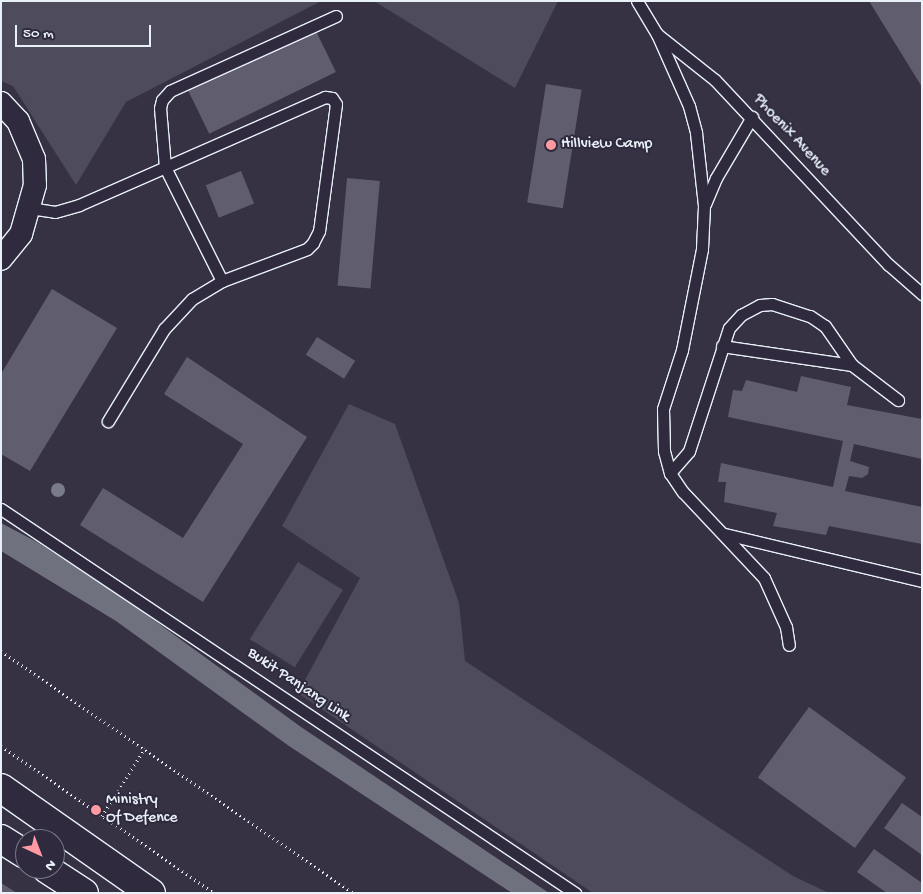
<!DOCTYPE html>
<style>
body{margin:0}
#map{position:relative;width:923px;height:894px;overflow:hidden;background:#363244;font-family:"Gochi Hand",sans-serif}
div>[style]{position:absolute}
.green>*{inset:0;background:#4d4b5c;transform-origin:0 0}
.water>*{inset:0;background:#70717f}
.building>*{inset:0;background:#605e6e;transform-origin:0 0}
.path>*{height:3px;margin-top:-1.5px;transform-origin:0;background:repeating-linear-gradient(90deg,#e8f1f8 0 1px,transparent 0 5px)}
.roads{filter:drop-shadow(1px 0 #e8f1f8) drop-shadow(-1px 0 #e8f1f8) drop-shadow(0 1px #e8f1f8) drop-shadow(0 -1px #e8f1f8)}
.service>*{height:11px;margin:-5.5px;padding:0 5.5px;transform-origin:5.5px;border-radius:5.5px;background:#2f2a3d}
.minor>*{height:22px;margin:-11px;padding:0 11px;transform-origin:11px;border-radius:11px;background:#2f2a3d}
.trunk>*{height:28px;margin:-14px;padding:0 14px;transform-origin:14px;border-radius:14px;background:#2f2a3d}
.trees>*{width:14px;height:14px;margin:-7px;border-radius:50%;background:#7a7b89}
.dots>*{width:14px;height:14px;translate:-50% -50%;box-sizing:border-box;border:2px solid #2f2a3d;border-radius:50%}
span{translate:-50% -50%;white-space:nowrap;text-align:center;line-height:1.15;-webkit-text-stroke:4px #2f2a3d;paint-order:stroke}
.street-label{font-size:16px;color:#e8f1f8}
.poi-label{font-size:16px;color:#e8f1f8}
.left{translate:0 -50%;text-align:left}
.frame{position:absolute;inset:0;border:2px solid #e8f1f8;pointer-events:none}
.north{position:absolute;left:15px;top:829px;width:50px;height:50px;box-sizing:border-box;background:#2f2a3d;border:1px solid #797a88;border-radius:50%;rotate:137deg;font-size:14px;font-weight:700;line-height:20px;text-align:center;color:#e8f1f8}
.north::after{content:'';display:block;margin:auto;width:18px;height:22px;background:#ff9aa2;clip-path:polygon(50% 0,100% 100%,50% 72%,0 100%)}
.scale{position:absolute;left:15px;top:25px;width:136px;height:22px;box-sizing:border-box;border:2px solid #e8f1f8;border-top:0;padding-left:6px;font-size:15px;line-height:18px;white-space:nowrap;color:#e8f1f8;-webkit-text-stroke:4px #2f2a3d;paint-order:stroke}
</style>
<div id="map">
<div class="green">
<div style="clip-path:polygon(1px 1px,321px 1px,126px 102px,76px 185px,13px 86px,1px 81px)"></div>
<div style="clip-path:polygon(374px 1px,558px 1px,515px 88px)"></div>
<div style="clip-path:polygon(349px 404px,395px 424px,459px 603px,465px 661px,793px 876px,829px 893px,593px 893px,298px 693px,360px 578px,282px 526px)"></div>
<div style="left:298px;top:562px;width:53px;height:91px;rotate:32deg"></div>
</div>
<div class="water">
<div style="clip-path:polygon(1px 523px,37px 542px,129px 602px,301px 727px,549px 893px,512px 893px,289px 746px,116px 621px,1px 551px)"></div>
</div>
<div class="building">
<div style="clip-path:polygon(869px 1px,922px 1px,922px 87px)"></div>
<div style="left:314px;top:27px;width:50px;height:141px;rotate:64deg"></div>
<div style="left:546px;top:84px;width:36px;height:120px;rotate:9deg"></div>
<div style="left:241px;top:171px;width:35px;height:38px;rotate:68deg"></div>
<div style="left:347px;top:178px;width:33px;height:108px;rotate:5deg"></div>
<div style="clip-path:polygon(52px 289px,117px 328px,30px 471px,1px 454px,1px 374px)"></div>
<div style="left:317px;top:337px;width:45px;height:21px;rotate:32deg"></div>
<div style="clip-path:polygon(187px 357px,307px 437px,203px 602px,80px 525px,103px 488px,183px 538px,243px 444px,164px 394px)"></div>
<div style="clip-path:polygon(801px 376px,851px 387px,847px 405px,922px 419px,922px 459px,854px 444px,850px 461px,869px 467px,868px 474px,862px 478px,849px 476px,845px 491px,922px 507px,922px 544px,829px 526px,826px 535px,773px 526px,777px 513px,724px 502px,726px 482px,718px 482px,721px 463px,833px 487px,843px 441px,728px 417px,733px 390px,742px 391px,746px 380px,797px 392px)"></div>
<div style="left:809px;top:707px;width:120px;height:87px;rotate:36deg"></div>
<div style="clip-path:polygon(902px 803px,922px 817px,922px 855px,884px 828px)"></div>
<div style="clip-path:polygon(874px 849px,922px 883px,922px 893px,887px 893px,857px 872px)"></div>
<div style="clip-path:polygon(1px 883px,17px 893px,1px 893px)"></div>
</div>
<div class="path">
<div style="left:1px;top:651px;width:427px;rotate:34.5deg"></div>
<div style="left:1px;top:746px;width:259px;rotate:34.6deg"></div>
<div style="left:102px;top:816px;width:80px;rotate:-57.7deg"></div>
</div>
<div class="roads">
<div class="service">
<div style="left:637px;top:1px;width:39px;rotate:59deg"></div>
<div style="left:657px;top:34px;width:74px;rotate:38.4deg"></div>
<div style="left:715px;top:80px;width:254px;rotate:46.8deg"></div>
<div style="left:889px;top:265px;width:44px;rotate:41.3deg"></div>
<div style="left:657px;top:34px;width:79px;rotate:66deg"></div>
<div style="left:689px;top:106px;width:28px;rotate:75deg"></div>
<div style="left:696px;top:133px;width:73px;rotate:83.7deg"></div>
<div style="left:704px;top:206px;width:43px;rotate:92.7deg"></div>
<div style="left:702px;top:249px;width:103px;rotate:101.2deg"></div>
<div style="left:682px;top:350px;width:62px;rotate:107.9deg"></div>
<div style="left:663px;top:409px;width:42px;rotate:88.6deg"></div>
<div style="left:664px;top:451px;width:23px;rotate:75deg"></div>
<div style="left:670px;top:473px;width:23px;rotate:56deg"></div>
<div style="left:683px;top:492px;width:118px;rotate:46.7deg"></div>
<div style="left:764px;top:578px;width:54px;rotate:65.8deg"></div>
<div style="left:786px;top:627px;width:18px;rotate:81deg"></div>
<div style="left:705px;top:204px;width:28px;rotate:-67deg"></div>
<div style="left:716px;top:178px;width:71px;rotate:-59.5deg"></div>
<div style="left:30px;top:208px;width:25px;rotate:9deg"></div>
<div style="left:55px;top:212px;width:25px;rotate:-16deg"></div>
<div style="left:79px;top:205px;width:269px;rotate:-23.7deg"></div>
<div style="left:325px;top:97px;width:7px;rotate:8deg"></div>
<div style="left:332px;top:98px;width:7px;rotate:56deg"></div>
<div style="left:336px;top:104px;width:128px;rotate:97.6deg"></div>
<div style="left:319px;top:231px;width:13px;rotate:117deg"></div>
<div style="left:313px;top:243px;width:8px;rotate:135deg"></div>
<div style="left:307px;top:249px;width:91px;rotate:159.4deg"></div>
<div style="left:222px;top:281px;width:35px;rotate:149deg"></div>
<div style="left:192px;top:299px;width:41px;rotate:133deg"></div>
<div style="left:164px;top:329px;width:108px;rotate:121.3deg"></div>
<div style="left:222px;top:281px;width:127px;rotate:-116.6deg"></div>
<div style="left:165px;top:167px;width:59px;rotate:-94.8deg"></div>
<div style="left:160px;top:108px;width:8px;rotate:-76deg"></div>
<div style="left:162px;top:100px;width:12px;rotate:-48deg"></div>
<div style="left:170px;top:91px;width:182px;rotate:-24.3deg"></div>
<div style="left:722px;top:346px;width:131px;rotate:8.3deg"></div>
<div style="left:670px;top:473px;width:29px;rotate:-49deg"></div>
<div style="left:689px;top:451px;width:129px;rotate:-72deg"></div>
<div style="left:729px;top:328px;width:18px;rotate:-47deg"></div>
<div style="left:741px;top:315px;width:21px;rotate:-28deg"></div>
<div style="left:760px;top:305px;width:12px;rotate:-5deg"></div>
<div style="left:772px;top:304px;width:40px;rotate:18deg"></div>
<div style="left:810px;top:316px;width:18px;rotate:34deg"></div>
<div style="left:825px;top:326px;width:47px;rotate:55.3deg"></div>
<div style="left:852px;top:365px;width:58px;rotate:37.3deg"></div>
<div style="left:1px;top:509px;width:691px;rotate:33.78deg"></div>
<div style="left:725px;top:534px;width:203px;rotate:13.4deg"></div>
</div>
<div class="minor">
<div style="left:1px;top:103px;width:25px;rotate:47deg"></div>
<div style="left:18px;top:121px;width:41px;rotate:67.2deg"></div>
<div style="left:34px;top:159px;width:26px;rotate:88deg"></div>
<div style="left:35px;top:185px;width:51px;rotate:105.9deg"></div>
<div style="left:21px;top:234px;width:32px;rotate:129deg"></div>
</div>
<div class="trunk">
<div style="left:1px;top:788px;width:183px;rotate:35deg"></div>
<div style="left:1px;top:839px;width:28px;rotate:32deg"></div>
<div style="left:47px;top:869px;width:44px;rotate:33deg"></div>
</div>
</div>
<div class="trees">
<div style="left:58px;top:490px"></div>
</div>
<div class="dots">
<div style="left:551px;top:145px;background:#ff9aa2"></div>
<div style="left:96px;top:810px;background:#ff9aa2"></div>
</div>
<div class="street-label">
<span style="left:791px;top:136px;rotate:47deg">Phoenix Avenue</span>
<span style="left:298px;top:686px;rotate:34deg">Bukit Panjang Link</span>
</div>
<div class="poi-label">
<span class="left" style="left:561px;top:145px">Hillview Camp</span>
<span class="left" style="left:106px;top:810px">Ministry<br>Of Defence</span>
</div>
<div class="frame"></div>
<div class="north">N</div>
<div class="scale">50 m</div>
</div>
